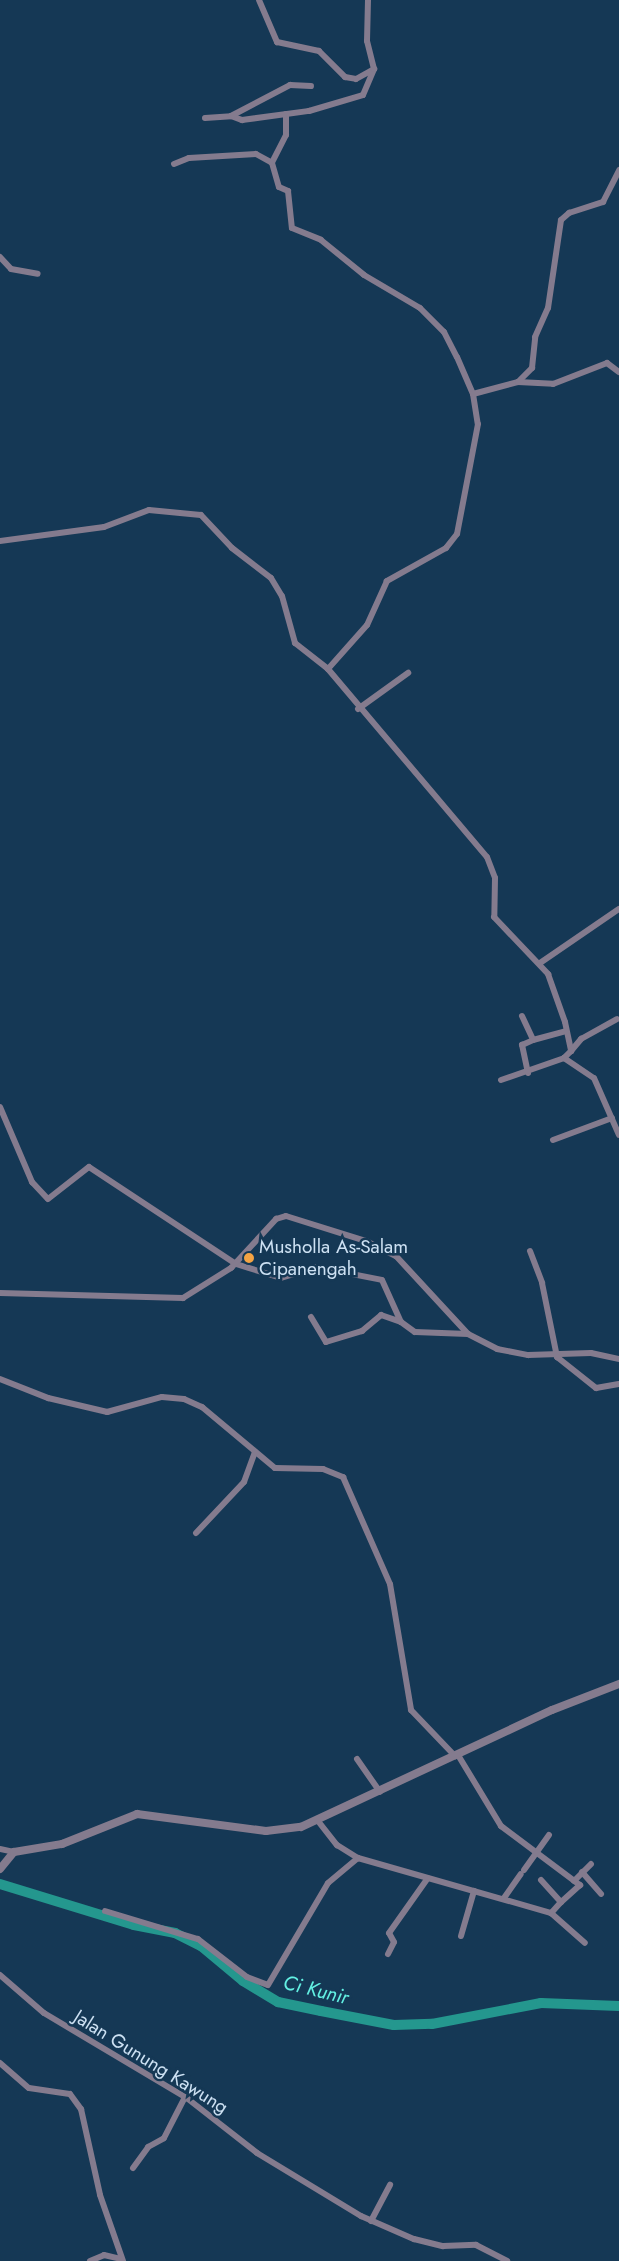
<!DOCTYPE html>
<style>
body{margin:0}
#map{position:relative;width:619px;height:2261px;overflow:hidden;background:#153855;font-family:Jost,sans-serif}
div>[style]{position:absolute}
.river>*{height:10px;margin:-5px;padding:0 5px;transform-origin:5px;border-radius:5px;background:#24978e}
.minor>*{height:6px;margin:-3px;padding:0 3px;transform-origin:3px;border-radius:3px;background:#847b8e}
.tertiary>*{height:8px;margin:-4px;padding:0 4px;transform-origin:4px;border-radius:4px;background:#847b8e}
.dots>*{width:14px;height:14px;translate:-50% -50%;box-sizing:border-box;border:2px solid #153855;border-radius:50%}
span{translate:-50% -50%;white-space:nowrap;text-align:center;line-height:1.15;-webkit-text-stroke:5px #153855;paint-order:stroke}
.poi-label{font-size:19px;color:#cde1f3}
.left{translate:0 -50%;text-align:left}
.street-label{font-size:19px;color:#cde1f3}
.water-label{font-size:20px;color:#63f0e3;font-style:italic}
</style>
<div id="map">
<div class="river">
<div style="left:0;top:1884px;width:140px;rotate:17deg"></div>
<div style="left:134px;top:1925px;width:42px;rotate:11deg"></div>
<div style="left:175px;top:1933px;width:29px;rotate:27deg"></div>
<div style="left:201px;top:1946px;width:55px;rotate:39.8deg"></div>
<div style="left:243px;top:1981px;width:41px;rotate:31deg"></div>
<div style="left:278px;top:2002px;width:44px;rotate:11.8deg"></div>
<div style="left:321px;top:2011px;width:74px;rotate:10.9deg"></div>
<div style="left:394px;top:2025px;width:38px;rotate:-2deg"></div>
<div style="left:432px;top:2024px;width:111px;rotate:-10.9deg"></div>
<div style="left:541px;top:2003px;width:78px;rotate:2.2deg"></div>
</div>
<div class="minor">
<div style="left:259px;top:0;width:46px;rotate:66.8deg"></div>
<div style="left:277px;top:42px;width:43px;rotate:12.1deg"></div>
<div style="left:319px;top:51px;width:37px;rotate:45deg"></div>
<div style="left:345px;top:77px;width:11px;rotate:10deg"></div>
<div style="left:356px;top:79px;width:21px;rotate:-29deg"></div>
<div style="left:286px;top:114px;width:21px;rotate:90deg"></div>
<div style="left:286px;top:135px;width:31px;rotate:117deg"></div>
<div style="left:272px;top:163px;width:25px;rotate:74deg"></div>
<div style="left:279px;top:187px;width:10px;rotate:24deg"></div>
<div style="left:288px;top:191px;width:37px;rotate:84deg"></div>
<div style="left:292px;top:228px;width:31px;rotate:22deg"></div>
<div style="left:321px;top:240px;width:55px;rotate:39.1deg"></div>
<div style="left:364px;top:275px;width:65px;rotate:30.5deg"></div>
<div style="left:420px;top:308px;width:34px;rotate:45deg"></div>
<div style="left:444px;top:332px;width:28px;rotate:63deg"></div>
<div style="left:457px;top:357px;width:40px;rotate:66.6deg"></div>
<div style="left:473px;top:394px;width:30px;rotate:81deg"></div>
<div style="left:478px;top:424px;width:112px;rotate:100.8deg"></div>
<div style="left:457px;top:534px;width:18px;rotate:128deg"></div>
<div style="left:446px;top:548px;width:68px;rotate:150.8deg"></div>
<div style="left:387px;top:581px;width:48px;rotate:114.4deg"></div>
<div style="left:367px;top:625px;width:59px;rotate:131.6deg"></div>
<div style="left:328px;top:669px;width:246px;rotate:49.8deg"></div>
<div style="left:487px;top:857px;width:22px;rotate:69deg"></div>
<div style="left:495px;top:878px;width:39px;rotate:91deg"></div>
<div style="left:494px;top:917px;width:79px;rotate:46.5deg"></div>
<div style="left:548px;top:974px;width:51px;rotate:70.5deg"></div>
<div style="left:565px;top:1022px;width:30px;rotate:78deg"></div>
<div style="left:571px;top:1051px;width:10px;rotate:135deg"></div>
<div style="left:564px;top:1058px;width:36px;rotate:34deg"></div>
<div style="left:594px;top:1078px;width:62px;rotate:66.3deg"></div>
<div style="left:231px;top:116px;width:12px;rotate:20deg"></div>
<div style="left:242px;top:120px;width:68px;rotate:-7.7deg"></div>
<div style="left:309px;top:111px;width:56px;rotate:-16.5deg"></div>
<div style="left:363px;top:95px;width:28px;rotate:-67deg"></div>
<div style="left:374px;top:69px;width:29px;rotate:-104deg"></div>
<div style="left:367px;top:41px;width:41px;rotate:-88.6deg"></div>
<div style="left:205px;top:118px;width:26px;rotate:-4deg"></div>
<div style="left:231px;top:116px;width:67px;rotate:-27.7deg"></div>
<div style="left:290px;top:85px;width:21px;rotate:3deg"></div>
<div style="left:174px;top:164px;width:16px;rotate:-22deg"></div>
<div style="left:189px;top:158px;width:67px;rotate:-3.4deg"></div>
<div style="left:256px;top:154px;width:18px;rotate:29deg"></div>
<div style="left:0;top:257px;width:16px;rotate:47deg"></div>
<div style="left:11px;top:269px;width:27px;rotate:10deg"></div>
<div style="left:518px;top:382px;width:20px;rotate:-45deg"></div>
<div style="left:532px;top:368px;width:31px;rotate:-84deg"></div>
<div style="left:535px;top:337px;width:32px;rotate:-66deg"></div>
<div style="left:548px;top:308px;width:89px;rotate:-81.6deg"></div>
<div style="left:561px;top:220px;width:11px;rotate:-41deg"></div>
<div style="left:569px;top:213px;width:36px;rotate:-18deg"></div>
<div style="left:603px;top:202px;width:36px;rotate:-63deg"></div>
<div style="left:473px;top:394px;width:47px;rotate:-14.9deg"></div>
<div style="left:518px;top:382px;width:35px;rotate:3deg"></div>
<div style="left:553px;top:384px;width:58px;rotate:-21.3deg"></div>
<div style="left:607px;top:363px;width:15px;rotate:37deg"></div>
<div style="left:0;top:541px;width:105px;rotate:-7.7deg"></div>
<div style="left:104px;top:527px;width:48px;rotate:-20.7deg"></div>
<div style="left:149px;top:510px;width:52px;rotate:5.5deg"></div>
<div style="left:201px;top:515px;width:45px;rotate:46.8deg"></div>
<div style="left:232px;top:548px;width:49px;rotate:37.6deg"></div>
<div style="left:271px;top:578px;width:21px;rotate:59deg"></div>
<div style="left:282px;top:596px;width:49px;rotate:74.5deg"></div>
<div style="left:295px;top:643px;width:42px;rotate:38.2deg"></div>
<div style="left:358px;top:709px;width:62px;rotate:-35.8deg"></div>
<div style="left:540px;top:963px;width:96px;rotate:-34.4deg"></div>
<div style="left:522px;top:1016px;width:26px;rotate:65deg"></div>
<div style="left:533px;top:1040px;width:34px;rotate:-15deg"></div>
<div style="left:571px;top:1051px;width:16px;rotate:-50deg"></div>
<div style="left:581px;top:1039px;width:41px;rotate:-29.1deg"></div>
<div style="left:528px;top:1073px;width:29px;rotate:-102deg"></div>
<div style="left:522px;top:1045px;width:12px;rotate:-24deg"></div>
<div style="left:501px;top:1080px;width:67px;rotate:-19.2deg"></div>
<div style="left:0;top:1107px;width:82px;rotate:66.9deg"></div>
<div style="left:32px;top:1182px;width:23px;rotate:47deg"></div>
<div style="left:48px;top:1199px;width:52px;rotate:-38deg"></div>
<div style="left:89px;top:1167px;width:176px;rotate:33.4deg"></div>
<div style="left:236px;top:1264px;width:47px;rotate:17.3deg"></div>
<div style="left:281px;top:1278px;width:37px;rotate:-17deg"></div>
<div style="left:316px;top:1267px;width:67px;rotate:11.1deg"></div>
<div style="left:382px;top:1280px;width:46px;rotate:65.7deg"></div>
<div style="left:401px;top:1322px;width:17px;rotate:36deg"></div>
<div style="left:415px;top:1332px;width:53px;rotate:2.2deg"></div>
<div style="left:468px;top:1334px;width:33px;rotate:27deg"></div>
<div style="left:497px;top:1349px;width:32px;rotate:11deg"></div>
<div style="left:528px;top:1355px;width:63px;rotate:-1.8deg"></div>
<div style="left:591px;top:1353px;width:29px;rotate:12deg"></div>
<div style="left:553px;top:1140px;width:63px;rotate:-20.4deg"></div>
<div style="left:530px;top:1251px;width:34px;rotate:69deg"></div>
<div style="left:542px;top:1283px;width:76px;rotate:78.5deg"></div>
<div style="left:557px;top:1357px;width:50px;rotate:38.5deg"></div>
<div style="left:596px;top:1388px;width:23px;rotate:-10deg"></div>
<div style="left:0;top:1293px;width:183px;rotate:1.6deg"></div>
<div style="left:183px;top:1298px;width:57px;rotate:-32deg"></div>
<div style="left:231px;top:1268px;width:67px;rotate:-47.4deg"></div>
<div style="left:276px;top:1219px;width:10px;rotate:-17deg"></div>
<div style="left:286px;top:1216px;width:84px;rotate:17.4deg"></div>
<div style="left:366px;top:1241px;width:34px;rotate:27deg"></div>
<div style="left:396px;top:1256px;width:106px;rotate:47.3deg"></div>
<div style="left:311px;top:1317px;width:29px;rotate:59deg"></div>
<div style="left:326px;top:1342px;width:38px;rotate:-17deg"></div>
<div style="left:362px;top:1331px;width:25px;rotate:-40deg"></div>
<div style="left:381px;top:1315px;width:21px;rotate:19deg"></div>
<div style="left:0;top:1379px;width:52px;rotate:21.6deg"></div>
<div style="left:48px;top:1398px;width:61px;rotate:13.3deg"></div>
<div style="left:107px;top:1412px;width:57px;rotate:-15.3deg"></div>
<div style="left:162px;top:1397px;width:22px;rotate:5deg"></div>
<div style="left:184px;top:1399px;width:20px;rotate:24deg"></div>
<div style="left:202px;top:1407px;width:95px;rotate:39.9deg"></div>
<div style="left:275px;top:1468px;width:48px;rotate:1.2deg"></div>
<div style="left:323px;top:1469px;width:22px;rotate:22deg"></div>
<div style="left:343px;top:1477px;width:117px;rotate:66.3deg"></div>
<div style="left:390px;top:1584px;width:128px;rotate:80.5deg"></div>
<div style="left:411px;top:1710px;width:64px;rotate:46.3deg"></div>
<div style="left:196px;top:1533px;width:70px;rotate:-46.7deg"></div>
<div style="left:244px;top:1482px;width:32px;rotate:-70deg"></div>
<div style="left:458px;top:1755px;width:83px;rotate:58.8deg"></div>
<div style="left:501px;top:1826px;width:99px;rotate:36.8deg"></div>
<div style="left:580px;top:1885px;width:25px;rotate:138deg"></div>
<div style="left:357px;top:1759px;width:40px;rotate:55.1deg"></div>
<div style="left:318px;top:1821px;width:31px;rotate:52deg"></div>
<div style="left:337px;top:1845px;width:25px;rotate:32deg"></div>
<div style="left:358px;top:1858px;width:201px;rotate:15.9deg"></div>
<div style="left:551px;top:1913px;width:45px;rotate:41.4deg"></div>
<div style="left:0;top:1849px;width:14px;rotate:12deg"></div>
<div style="left:524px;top:1870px;width:43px;rotate:-54.5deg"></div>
<div style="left:582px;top:1872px;width:29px;rotate:49deg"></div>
<div style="left:541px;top:1880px;width:30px;rotate:48deg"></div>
<div style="left:561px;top:1902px;width:15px;rotate:132deg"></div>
<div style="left:574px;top:1881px;width:24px;rotate:-45deg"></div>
<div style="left:504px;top:1898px;width:29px;rotate:-55deg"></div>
<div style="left:105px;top:1911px;width:97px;rotate:16.8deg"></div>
<div style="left:198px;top:1939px;width:62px;rotate:37.8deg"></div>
<div style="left:247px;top:1977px;width:22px;rotate:21deg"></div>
<div style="left:268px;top:1985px;width:118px;rotate:-59.5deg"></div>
<div style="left:328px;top:1883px;width:39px;rotate:-40deg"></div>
<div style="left:461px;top:1936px;width:47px;rotate:-73.9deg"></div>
<div style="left:388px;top:1954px;width:13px;rotate:-63deg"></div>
<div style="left:394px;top:1942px;width:10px;rotate:-119deg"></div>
<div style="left:389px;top:1933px;width:67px;rotate:-54.7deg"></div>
<div style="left:0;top:1975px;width:58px;rotate:40.8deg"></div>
<div style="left:44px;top:2013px;width:168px;rotate:30.8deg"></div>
<div style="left:188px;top:2099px;width:88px;rotate:38deg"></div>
<div style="left:257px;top:2153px;width:122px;rotate:31.2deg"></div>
<div style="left:361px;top:2216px;width:58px;rotate:23.5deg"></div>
<div style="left:414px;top:2239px;width:30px;rotate:14deg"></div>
<div style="left:443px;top:2246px;width:33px;rotate:-2deg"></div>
<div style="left:476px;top:2245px;width:35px;rotate:27deg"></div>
<div style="left:0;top:2063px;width:38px;rotate:41deg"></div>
<div style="left:29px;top:2088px;width:41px;rotate:8.3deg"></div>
<div style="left:70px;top:2094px;width:19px;rotate:54deg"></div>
<div style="left:81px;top:2109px;width:88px;rotate:77.5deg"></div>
<div style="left:100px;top:2195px;width:70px;rotate:70.8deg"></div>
<div style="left:133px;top:2168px;width:26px;rotate:-54deg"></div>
<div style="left:148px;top:2147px;width:18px;rotate:-29deg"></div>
<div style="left:164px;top:2138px;width:46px;rotate:-62.9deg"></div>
<div style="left:371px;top:2221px;width:41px;rotate:-62.2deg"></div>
<div style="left:90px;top:2261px;width:15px;rotate:-23deg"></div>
<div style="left:104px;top:2255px;width:18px;rotate:13deg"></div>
</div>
<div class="tertiary">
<div style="left:0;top:1869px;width:22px;rotate:-51deg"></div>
<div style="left:14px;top:1852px;width:49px;rotate:-9.5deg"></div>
<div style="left:62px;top:1844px;width:81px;rotate:-21.8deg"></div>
<div style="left:137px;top:1814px;width:130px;rotate:7.5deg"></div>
<div style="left:266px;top:1831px;width:35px;rotate:-7deg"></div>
<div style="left:301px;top:1827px;width:277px;rotate:-25deg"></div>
<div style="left:552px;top:1710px;width:72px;rotate:-21.2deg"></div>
</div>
<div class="dots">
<div style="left:249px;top:1258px;background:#f4a344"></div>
</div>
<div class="poi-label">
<span class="left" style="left:259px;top:1258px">Musholla As-Salam<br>Cipanengah</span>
</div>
<div class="street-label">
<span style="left:151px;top:2062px;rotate:32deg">Jalan Gunung Kawung</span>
</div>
<div class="water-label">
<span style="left:316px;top:1990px;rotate:14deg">Ci Kunir</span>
</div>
</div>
